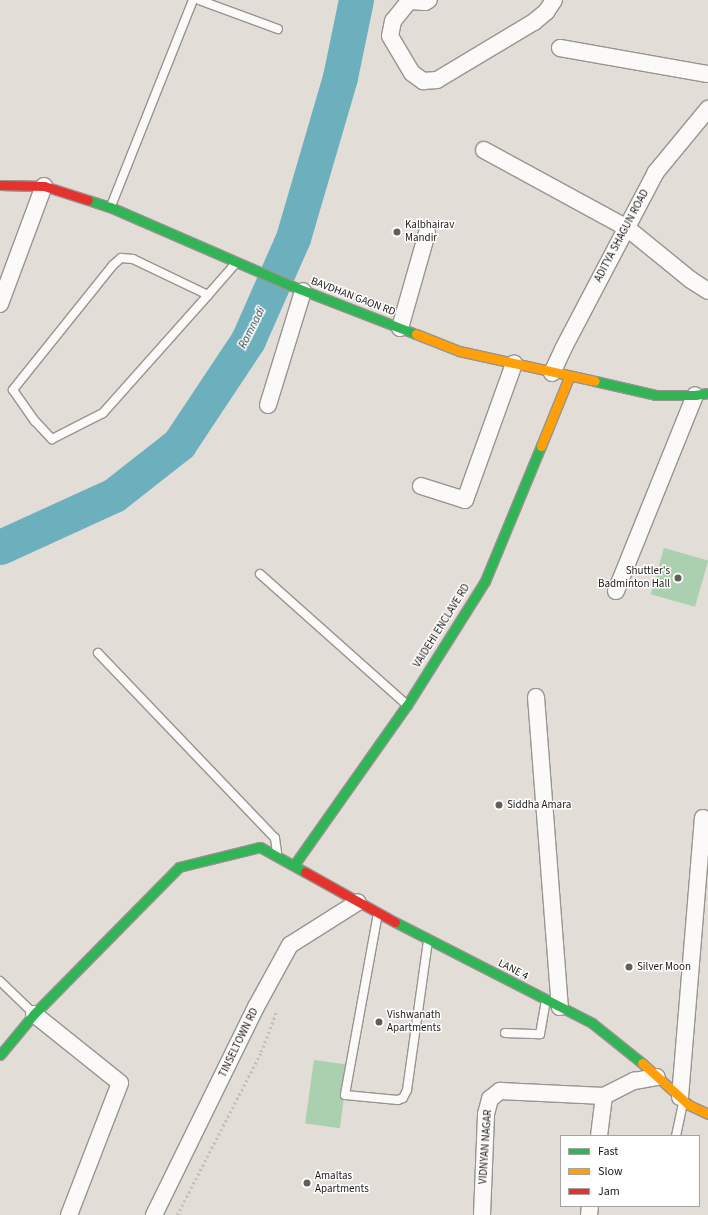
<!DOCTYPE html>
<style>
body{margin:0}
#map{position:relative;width:708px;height:1215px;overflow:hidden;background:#e2ddd7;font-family:"Source Sans 3",sans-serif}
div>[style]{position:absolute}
.green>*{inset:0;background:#abd0b0;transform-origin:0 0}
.river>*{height:35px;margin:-17.5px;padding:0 17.5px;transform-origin:17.5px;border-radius:17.5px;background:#6cb0be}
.path>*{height:2.5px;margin-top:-1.25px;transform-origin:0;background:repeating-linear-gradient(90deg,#bfbebb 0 2px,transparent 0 5px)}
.roads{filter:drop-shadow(1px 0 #989490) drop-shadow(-1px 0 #989490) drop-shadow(0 1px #989490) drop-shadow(0 -1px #989490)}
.lane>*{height:8px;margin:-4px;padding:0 4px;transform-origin:4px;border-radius:4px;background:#fbfaf9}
.street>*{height:16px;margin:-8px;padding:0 8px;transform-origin:8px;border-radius:8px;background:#fbfaf9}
.fast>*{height:9px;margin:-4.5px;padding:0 4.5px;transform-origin:4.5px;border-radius:4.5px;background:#30b455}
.slow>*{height:9px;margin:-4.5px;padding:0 4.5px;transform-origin:4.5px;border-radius:4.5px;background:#ff9f0a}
.jam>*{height:9px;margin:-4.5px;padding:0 4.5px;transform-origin:4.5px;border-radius:4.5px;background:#e5322d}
.dots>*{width:11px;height:11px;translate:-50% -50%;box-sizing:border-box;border:2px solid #fff;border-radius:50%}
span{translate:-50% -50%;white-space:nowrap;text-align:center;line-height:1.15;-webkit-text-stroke:3px #fff;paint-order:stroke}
.poi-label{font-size:11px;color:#1d1a16}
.left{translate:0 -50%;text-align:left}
.right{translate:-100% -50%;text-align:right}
.street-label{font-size:11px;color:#1d1a16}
.water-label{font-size:12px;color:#1d3339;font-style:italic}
.legend{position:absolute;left:560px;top:1135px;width:140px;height:72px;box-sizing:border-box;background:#fff;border:1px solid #a5a3a2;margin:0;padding:5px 7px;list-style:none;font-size:12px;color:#1d1a16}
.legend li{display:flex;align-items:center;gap:8px;height:20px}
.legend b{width:20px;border:1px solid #a5a3a2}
</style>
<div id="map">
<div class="green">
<div style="left:664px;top:548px;width:46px;height:48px;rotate:16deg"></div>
<div style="left:314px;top:1060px;width:35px;height:64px;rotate:8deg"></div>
</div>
<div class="river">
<div style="left:0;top:547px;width:125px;rotate:-24.5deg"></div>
<div style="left:114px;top:495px;width:83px;rotate:-38.1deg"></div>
<div style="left:179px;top:444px;width:125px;rotate:-56.4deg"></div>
<div style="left:248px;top:340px;width:111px;rotate:-66.2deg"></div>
<div style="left:293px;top:238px;width:168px;rotate:-73.7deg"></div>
<div style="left:340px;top:77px;width:79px;rotate:-78.3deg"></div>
</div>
<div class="path">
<div style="left:177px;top:1215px;width:183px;rotate:-62.7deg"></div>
<div style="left:261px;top:1052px;width:45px;rotate:-69.1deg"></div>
</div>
<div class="roads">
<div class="lane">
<div style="left:199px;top:0;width:84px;rotate:20.2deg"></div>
<div style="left:111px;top:206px;width:222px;rotate:-68.3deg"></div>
<div style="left:208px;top:295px;width:83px;rotate:-154.4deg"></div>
<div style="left:133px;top:259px;width:12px;rotate:-175deg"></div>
<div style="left:121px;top:258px;width:11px;rotate:139deg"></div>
<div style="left:113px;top:265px;width:160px;rotate:128.7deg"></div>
<div style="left:13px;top:390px;width:38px;rotate:55deg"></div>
<div style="left:35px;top:421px;width:25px;rotate:47deg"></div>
<div style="left:52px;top:439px;width:57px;rotate:-27deg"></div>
<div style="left:103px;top:413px;width:158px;rotate:-48.3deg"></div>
<div style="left:208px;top:295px;width:43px;rotate:-48.8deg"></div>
<div style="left:260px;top:574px;width:197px;rotate:41.7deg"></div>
<div style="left:98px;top:653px;width:256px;rotate:46.3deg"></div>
<div style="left:275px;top:838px;width:15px;rotate:82deg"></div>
<div style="left:378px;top:913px;width:185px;rotate:100.3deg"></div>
<div style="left:345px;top:1095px;width:53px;rotate:5.4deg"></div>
<div style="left:398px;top:1100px;width:5px;rotate:-22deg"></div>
<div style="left:403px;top:1098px;width:9px;rotate:-63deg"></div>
<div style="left:407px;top:1090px;width:150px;rotate:-82deg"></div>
<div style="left:0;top:981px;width:47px;rotate:44.1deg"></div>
<div style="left:505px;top:1033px;width:35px;rotate:2deg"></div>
<div style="left:540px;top:1034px;width:34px;rotate:-80deg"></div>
<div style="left:676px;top:1136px;width:35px;rotate:-78deg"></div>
</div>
<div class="street">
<div style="left:410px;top:0;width:27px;rotate:129deg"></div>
<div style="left:393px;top:21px;width:15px;rotate:101deg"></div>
<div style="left:390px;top:36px;width:43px;rotate:59.3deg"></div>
<div style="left:412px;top:73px;width:14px;rotate:36deg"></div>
<div style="left:423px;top:81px;width:14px;rotate:-4deg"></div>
<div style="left:437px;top:80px;width:113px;rotate:-30.9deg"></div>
<div style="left:534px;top:22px;width:16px;rotate:-40deg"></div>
<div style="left:546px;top:12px;width:14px;rotate:-56deg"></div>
<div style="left:410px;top:1px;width:15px;rotate:4deg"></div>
<div style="left:425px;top:2px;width:4px;rotate:-27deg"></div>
<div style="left:560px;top:48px;width:150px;rotate:10deg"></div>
<div style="left:484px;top:150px;width:163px;rotate:28.6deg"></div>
<div style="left:627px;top:228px;width:82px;rotate:39.1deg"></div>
<div style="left:691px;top:280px;width:20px;rotate:33deg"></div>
<div style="left:0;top:304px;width:126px;rotate:-69.6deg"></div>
<div style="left:400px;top:328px;width:99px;rotate:-74.1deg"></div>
<div style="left:552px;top:373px;width:26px;rotate:-65deg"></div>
<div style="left:563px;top:349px;width:200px;rotate:-62.3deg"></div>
<div style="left:656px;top:172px;width:82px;rotate:-50.5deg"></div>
<div style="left:268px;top:405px;width:119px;rotate:-72.9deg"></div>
<div style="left:421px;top:486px;width:46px;rotate:17.7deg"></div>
<div style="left:465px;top:500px;width:145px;rotate:-70.2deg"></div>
<div style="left:616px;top:591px;width:211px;rotate:-68deg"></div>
<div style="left:536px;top:697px;width:311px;rotate:85.6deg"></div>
<div style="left:34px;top:1014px;width:110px;rotate:38.7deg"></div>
<div style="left:120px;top:1083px;width:142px;rotate:111.1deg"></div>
<div style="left:680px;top:1097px;width:280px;rotate:-85.3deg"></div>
<div style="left:599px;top:1136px;width:40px;rotate:-82.9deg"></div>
<div style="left:154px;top:1215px;width:232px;rotate:-63.9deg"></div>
<div style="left:256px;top:1007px;width:71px;rotate:-61.3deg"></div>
<div style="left:290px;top:945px;width:80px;rotate:-32.3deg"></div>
<div style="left:482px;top:1215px;width:101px;rotate:-87.7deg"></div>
<div style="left:486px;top:1114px;width:16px;rotate:-75deg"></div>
<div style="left:490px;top:1099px;width:13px;rotate:-39deg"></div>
<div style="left:500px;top:1091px;width:104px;rotate:2.8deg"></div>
<div style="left:604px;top:1096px;width:34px;rotate:-27deg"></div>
<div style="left:634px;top:1081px;width:23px;rotate:-10deg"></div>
<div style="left:589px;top:1215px;width:9px;rotate:-84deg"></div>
</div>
<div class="fast">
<div style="left:88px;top:200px;width:23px;rotate:18deg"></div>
<div style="left:110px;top:207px;width:198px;rotate:23.5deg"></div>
<div style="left:292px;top:286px;width:133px;rotate:21.2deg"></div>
<div style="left:595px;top:381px;width:63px;rotate:12.9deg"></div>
<div style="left:656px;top:395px;width:39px"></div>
<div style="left:695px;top:395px;width:13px;rotate:-9deg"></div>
<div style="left:294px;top:865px;width:196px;rotate:-54.8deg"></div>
<div style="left:407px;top:705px;width:146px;rotate:-57.8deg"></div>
<div style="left:485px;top:581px;width:146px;rotate:-67.5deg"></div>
<div style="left:395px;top:922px;width:221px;rotate:27.1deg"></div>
<div style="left:592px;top:1023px;width:64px;rotate:38.7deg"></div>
<div style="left:0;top:1055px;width:53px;rotate:-50.3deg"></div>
<div style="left:34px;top:1014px;width:206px;rotate:-45.4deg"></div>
<div style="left:179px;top:867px;width:83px;rotate:-13.9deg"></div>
<div style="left:260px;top:847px;width:51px;rotate:29.1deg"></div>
</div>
<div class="slow">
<div style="left:416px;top:334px;width:46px;rotate:21.6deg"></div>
<div style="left:459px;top:351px;width:139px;rotate:12.4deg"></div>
<div style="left:541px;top:446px;width:74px;rotate:-67.9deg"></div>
<div style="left:642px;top:1063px;width:63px;rotate:41.8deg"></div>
<div style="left:689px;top:1105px;width:21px;rotate:25deg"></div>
</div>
<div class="jam">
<div style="left:0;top:185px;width:44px;rotate:1.3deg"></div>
<div style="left:44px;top:186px;width:46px;rotate:17.7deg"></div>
<div style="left:305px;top:872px;width:103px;rotate:29.1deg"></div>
</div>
</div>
<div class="dots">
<div style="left:397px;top:232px;background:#625e5a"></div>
<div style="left:678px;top:578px;background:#625e5a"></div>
<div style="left:499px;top:805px;background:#625e5a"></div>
<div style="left:629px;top:967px;background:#625e5a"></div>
<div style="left:379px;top:1022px;background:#625e5a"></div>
<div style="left:307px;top:1183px;background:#625e5a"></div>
</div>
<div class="poi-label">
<span class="left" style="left:405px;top:232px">Kalbhairav<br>Mandir</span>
<span class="right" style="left:670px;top:578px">Shuttler's<br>Badminton Hall</span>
<span class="left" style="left:507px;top:805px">Siddha Amara</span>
<span class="left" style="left:637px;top:967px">Silver Moon</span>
<span class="left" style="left:387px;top:1022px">Vishwanath<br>Apartments</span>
<span class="left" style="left:315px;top:1183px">Amaltas<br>Apartments</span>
</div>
<div class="street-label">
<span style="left:622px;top:236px;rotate:-62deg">ADITYA SHAGUN ROAD</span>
<span style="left:353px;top:297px;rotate:21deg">BAVDHAN GAON RD</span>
<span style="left:442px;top:626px;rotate:-58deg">VAIDEHI ENCLAVE RD</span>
<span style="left:513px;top:970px;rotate:27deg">LANE 4</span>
<span style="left:239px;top:1043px;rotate:-64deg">TINSELTOWN RD</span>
<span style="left:486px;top:1147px;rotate:-86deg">VIDNYAN NAGAR</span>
</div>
<div class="water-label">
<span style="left:252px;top:328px;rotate:-63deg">Ramnadi</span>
</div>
<ul class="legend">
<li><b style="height:5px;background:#30b455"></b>Fast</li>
<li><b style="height:5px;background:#ff9f0a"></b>Slow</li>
<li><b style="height:5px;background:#e5322d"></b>Jam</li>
</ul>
</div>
